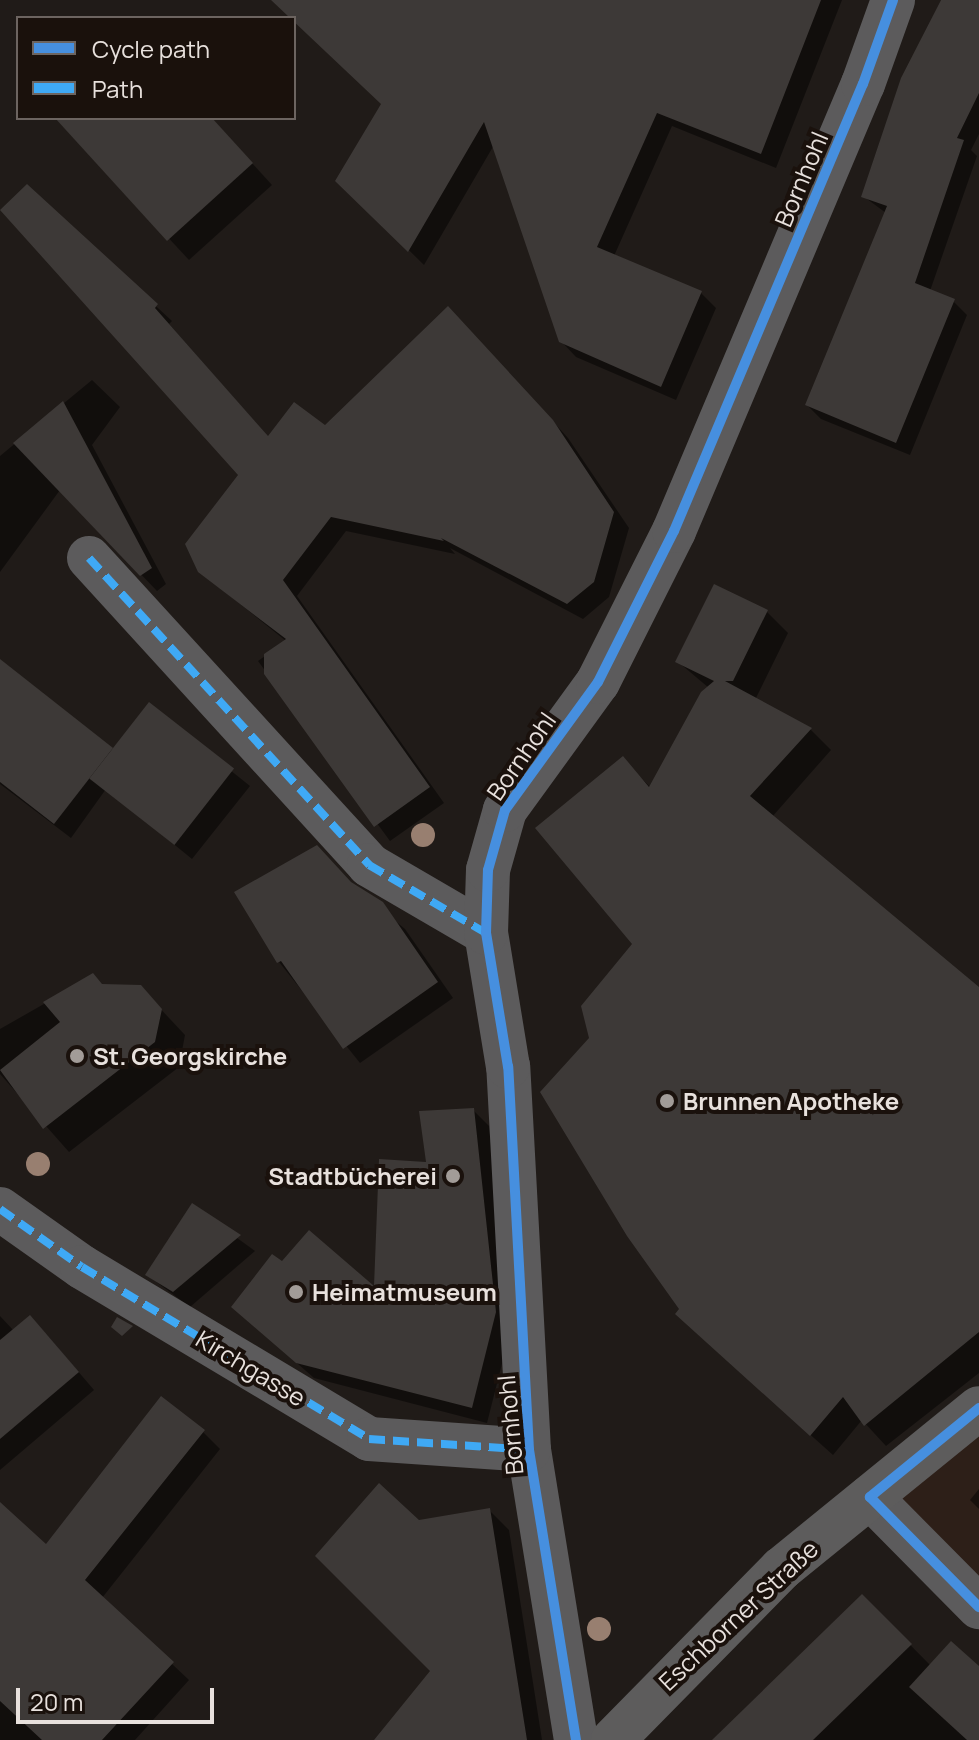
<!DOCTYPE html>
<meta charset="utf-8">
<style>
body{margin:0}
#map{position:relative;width:979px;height:1740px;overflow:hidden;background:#201b18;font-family:Manrope,sans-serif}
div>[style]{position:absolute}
.built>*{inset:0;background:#2d1f18}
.shadow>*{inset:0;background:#0007}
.building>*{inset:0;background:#3d3937;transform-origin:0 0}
.minor>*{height:44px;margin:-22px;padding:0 22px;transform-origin:22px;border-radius:22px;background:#5c5b5c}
.major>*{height:44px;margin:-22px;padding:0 22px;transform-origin:22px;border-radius:22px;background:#5d5c5c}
.quiet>*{height:8px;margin-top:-4px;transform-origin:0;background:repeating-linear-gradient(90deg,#3fa9f5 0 16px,transparent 0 24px)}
.cycleway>*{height:10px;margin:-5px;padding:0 5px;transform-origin:5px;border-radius:5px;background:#468fdf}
.trees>*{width:24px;height:24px;margin:-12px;border-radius:50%;background:#987f70}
.dots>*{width:22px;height:22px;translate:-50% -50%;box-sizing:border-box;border:4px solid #1a110c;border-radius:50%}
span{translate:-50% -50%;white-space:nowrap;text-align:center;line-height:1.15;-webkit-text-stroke:8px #1a110c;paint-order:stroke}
.street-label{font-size:24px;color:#e8e1dd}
.poi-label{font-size:24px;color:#e8e1dd;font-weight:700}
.left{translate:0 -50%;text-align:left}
.right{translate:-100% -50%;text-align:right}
.legend{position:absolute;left:16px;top:16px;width:280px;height:104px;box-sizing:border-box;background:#1a110c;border:2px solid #6c6460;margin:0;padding:10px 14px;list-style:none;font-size:24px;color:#e8e1dd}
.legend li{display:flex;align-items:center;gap:16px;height:40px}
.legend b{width:40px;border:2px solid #6c6460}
.scale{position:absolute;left:16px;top:1688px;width:198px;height:36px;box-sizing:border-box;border:4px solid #e8e1dd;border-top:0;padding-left:10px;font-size:24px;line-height:28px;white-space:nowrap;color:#e8e1dd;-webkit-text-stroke:6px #1a110c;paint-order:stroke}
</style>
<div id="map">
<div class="built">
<div style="clip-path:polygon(979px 1413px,979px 1604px,874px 1497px)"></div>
</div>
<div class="shadow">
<div style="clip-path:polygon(273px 0,842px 0,776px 168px,672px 126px,614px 256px,701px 293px,716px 308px,676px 400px,576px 357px,561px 341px,494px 145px,424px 265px,353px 195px,383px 104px)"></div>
<div style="clip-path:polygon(941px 0,979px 0,979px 134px,971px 150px,977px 156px,930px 291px,953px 301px,967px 315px,910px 455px,821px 419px,807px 405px,886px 213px,863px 196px,906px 72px)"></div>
<div style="clip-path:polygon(57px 118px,211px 118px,272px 185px,189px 260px)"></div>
<div style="clip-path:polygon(27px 187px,172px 321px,169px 324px,269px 438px,325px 428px,463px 323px,568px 438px,629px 528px,609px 597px,583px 619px,450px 548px,455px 554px,346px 531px,297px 596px,444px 803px,390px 841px,258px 661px,286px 641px,199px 571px,241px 475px)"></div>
<div style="clip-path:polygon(92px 380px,120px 407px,92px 445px,166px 584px,157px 591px,60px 490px,0 572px,0 456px)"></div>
<div style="clip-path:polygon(767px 612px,788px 633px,755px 700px,810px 729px,831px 750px,772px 817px,979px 1002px,979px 1373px,886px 1446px,862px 1420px,833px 1455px,699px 1335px,681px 1310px,591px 1038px,634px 944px,623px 759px,651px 788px,709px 688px,677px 661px)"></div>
<div style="clip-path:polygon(0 663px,113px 751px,149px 705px,250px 786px,192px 859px,106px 789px,71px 838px,0 784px)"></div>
<div style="clip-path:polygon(354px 887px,405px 929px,453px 998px,360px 1063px,279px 962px)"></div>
<div style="clip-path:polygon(93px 976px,103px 986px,140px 987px,185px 1035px,179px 1067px,69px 1152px,0 1074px,0 1029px)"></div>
<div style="clip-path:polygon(473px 1110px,489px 1126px,511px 1328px,487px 1423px,314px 1378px,233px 1307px,282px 1263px,375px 1290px,428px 1164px)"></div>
<div style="clip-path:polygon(193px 1206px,255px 1251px,190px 1307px,147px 1275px)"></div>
<div style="clip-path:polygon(0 1316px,14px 1331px,47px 1335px,94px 1390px,0 1470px)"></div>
<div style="clip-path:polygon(203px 1432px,220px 1449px,102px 1598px,189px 1680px,135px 1740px,0 1740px,0 1505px,46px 1547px)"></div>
<div style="clip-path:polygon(979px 1489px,979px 1509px,970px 1500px)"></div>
<div style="clip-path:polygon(489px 1510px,509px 1530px,542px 1740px,376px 1740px,433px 1671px,418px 1522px)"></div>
<div style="clip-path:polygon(862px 1596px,931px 1666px,979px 1669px,979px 1740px,715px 1740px)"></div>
</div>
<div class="building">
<div style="clip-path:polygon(271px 0,821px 0,761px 154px,657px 113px,597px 247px,702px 291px,661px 387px,559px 342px,484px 122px,408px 252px,335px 181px,381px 104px)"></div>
<div style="clip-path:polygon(941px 0,979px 0,979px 93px,957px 138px,964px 140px,915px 283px,955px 299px,896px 443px,805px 405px,887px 206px,861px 197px,901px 78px)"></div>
<div style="clip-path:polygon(55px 118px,212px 118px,253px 163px,167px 241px)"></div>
<div style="clip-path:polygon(27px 184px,158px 304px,155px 308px,268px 436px,294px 402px,325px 425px,448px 306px,553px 420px,614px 512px,594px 582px,567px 604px,441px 538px,444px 541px,331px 517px,283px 580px,430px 787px,374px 827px,264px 674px,264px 654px,286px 639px,198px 572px,185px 544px,238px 475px,0 210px)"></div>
<div style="clip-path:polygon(63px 401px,152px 568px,140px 576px,13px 443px)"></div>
<div style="clip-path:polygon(714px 584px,768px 610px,733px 681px,725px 681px,812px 728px,750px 796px,979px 987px,979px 1332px,864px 1426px,843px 1397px,810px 1436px,675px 1314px,679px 1309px,627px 1236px,540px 1092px,589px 1038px,581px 1006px,632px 944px,535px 828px,623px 756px,649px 787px,701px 692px,714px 681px,675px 662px)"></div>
<div style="clip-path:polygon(0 659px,113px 748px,54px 824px,0 782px)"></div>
<div style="left:149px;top:702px;width:108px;height:97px;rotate:38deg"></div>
<div style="clip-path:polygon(317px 845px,351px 882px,383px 902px,438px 982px,343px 1049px,281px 961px,277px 963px,234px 892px)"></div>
<div style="clip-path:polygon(93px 973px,102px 984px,141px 985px,162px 1009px,155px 1042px,43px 1129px,0 1070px,60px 1022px,43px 1002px)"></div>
<div style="clip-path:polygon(474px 1108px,496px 1312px,472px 1408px,296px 1363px,231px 1307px,272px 1254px,282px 1261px,309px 1230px,374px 1286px,379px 1159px,426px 1162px,419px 1111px)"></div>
<div style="clip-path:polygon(192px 1203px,241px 1235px,173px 1292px,145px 1275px)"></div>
<div style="clip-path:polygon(30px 1315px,79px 1372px,0 1439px,0 1340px)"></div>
<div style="clip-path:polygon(117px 1317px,133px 1326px,122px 1336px,111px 1327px)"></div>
<div style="clip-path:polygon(161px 1396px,205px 1430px,85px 1580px,174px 1662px,102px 1740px,42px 1740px,0 1701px,0 1502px,46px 1544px)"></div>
<div style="clip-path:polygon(379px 1483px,419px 1520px,490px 1508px,527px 1740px,374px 1740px,430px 1671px,315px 1556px)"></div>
<div style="clip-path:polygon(862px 1594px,912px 1644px,813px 1740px,712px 1740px)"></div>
<div style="clip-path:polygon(951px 1641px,979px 1666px,979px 1740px,967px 1740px,909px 1687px)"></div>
</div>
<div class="minor">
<div style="left:89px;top:558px;width:416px;rotate:47.6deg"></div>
<div style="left:369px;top:865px;width:135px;rotate:30.2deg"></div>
<div style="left:0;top:1209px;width:100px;rotate:35.3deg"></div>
<div style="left:82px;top:1267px;width:335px;rotate:30.9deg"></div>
<div style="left:369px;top:1439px;width:160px;rotate:3.9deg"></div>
<div style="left:870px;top:1497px;width:155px;rotate:45.3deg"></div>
<div style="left:576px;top:1740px;width:294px;rotate:-99.2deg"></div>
<div style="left:529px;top:1450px;width:384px;rotate:-93.1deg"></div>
<div style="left:508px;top:1067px;width:136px;rotate:-99.3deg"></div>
<div style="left:486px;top:933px;width:63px;rotate:-88.2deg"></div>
<div style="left:488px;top:870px;width:62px;rotate:-74.2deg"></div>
<div style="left:505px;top:810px;width:158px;rotate:-54deg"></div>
<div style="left:598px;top:682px;width:169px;rotate:-63.3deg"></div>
<div style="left:674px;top:531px;width:485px;rotate:-67.1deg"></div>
<div style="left:863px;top:84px;width:89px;rotate:-70.3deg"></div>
</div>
<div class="major">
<div style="left:613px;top:1740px;width:240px;rotate:-45.5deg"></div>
<div style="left:781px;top:1569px;width:255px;rotate:-39.1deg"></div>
</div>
<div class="quiet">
<div style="left:89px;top:558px;width:416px;rotate:47.6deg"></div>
<div style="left:369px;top:865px;width:135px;rotate:30.2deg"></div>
<div style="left:0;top:1209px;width:100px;rotate:35.3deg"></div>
<div style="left:82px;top:1267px;width:335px;rotate:30.9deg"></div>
<div style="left:369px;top:1439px;width:160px;rotate:3.9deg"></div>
</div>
<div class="cycleway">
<div style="left:979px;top:1408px;width:141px;rotate:140.8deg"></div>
<div style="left:870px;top:1497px;width:155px;rotate:45.3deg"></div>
<div style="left:576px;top:1740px;width:294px;rotate:-99.2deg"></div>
<div style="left:529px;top:1450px;width:384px;rotate:-93.1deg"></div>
<div style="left:508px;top:1067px;width:136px;rotate:-99.3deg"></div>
<div style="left:486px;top:933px;width:63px;rotate:-88.2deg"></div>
<div style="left:488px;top:870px;width:62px;rotate:-74.2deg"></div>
<div style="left:505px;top:810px;width:158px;rotate:-54deg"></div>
<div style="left:598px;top:682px;width:169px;rotate:-63.3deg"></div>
<div style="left:674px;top:531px;width:485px;rotate:-67.1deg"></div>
<div style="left:863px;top:84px;width:89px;rotate:-70.3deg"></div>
</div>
<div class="trees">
<div style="left:423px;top:835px"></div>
<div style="left:38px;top:1164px"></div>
<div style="left:599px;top:1629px"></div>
</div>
<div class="dots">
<div style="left:77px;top:1056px;background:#a29c98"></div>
<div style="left:667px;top:1101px;background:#a29c98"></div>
<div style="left:453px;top:1176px;background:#a29c98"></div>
<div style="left:296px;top:1292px;background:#a29c98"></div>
</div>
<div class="street-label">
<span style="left:801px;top:179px;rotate:-67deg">Bornhohl</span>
<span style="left:521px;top:756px;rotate:-55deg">Bornhohl</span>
<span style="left:251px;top:1368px;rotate:31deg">Kirchgasse</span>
<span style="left:510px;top:1425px;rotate:-95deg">Bornhohl</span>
<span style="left:738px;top:1615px;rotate:-43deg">Eschborner Straße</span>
</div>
<div class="poi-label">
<span class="left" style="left:93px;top:1056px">St. Georgskirche</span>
<span class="left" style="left:683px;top:1101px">Brunnen Apotheke</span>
<span class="right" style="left:437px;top:1176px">Stadtbücherei</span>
<span class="left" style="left:312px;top:1292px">Heimatmuseum</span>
</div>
<ul class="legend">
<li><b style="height:10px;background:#468fdf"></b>Cycle path</li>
<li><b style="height:10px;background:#3fa9f5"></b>Path</li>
</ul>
<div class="scale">20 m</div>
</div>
